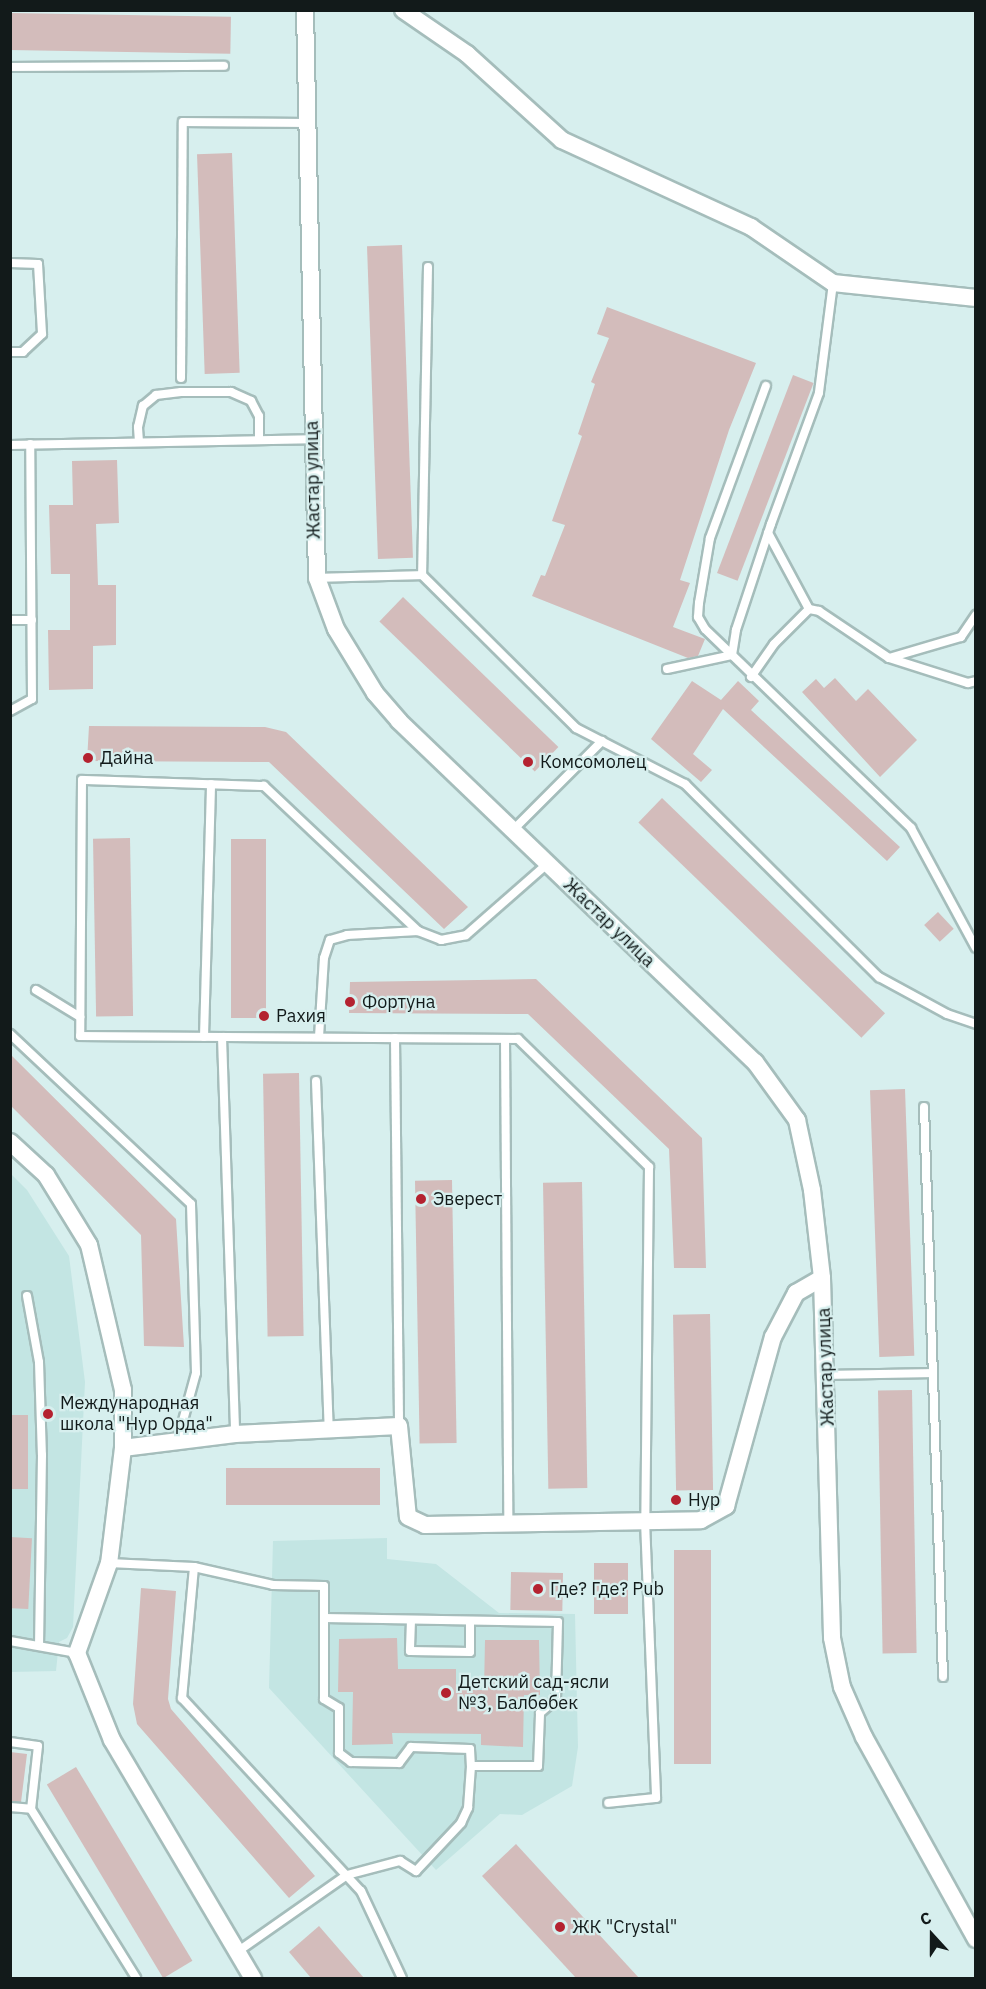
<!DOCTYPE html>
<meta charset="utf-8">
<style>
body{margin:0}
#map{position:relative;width:986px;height:1989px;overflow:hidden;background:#d7efee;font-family:"IBM Plex Sans",sans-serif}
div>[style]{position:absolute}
.built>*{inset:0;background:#c3e5e3}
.building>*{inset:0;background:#d3bcbb;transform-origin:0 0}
.roads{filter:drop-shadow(2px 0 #a5bdbb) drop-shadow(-2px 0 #a5bdbb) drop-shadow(0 2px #a5bdbb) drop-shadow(0 -2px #a5bdbb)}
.service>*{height:8px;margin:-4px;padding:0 4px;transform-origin:4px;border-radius:4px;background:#fff}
.minor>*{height:16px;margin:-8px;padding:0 8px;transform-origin:8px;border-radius:8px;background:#fff}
.dots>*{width:16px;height:16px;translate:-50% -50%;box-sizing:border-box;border:3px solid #d7efee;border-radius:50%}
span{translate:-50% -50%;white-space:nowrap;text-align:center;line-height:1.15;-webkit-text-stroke:4.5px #d7efee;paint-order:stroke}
.street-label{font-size:18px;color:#121a1a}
.poi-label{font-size:18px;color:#121a1a}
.left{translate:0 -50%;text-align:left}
.frame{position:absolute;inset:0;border:12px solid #121a1a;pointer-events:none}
.north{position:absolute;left:902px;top:1905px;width:60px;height:60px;-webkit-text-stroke:4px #d7efee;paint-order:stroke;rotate:339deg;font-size:16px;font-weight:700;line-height:24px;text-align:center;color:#121a1a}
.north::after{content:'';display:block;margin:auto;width:21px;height:27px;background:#121a1a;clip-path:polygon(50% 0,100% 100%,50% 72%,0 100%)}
</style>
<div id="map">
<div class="built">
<div style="clip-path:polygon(10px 1173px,27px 1190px,69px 1256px,85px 1382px,73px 1627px,67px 1638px,59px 1642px,56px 1671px,11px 1672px)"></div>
<div style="clip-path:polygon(387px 1538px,387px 1559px,436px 1564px,499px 1613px,575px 1614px,578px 1747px,572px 1786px,522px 1815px,500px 1814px,436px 1870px,269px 1688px,273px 1541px)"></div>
</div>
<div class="building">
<div style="left:10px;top:13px;width:221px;height:37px;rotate:1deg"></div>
<div style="left:232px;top:153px;width:220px;height:35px;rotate:88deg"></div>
<div style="left:402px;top:245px;width:313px;height:35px;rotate:88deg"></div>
<div style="clip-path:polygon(607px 307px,756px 363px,729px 430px,680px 580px,690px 583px,673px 627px,705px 639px,698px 656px,688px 658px,532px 596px,541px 575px,545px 576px,565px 525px,552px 521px,582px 436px,578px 434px,595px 384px,591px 382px,609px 338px,597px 334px)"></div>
<div style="left:793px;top:375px;width:22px;height:212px;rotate:21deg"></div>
<div style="clip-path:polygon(117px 460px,119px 523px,96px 524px,98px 585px,116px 585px,116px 645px,93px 646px,93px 689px,49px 690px,48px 630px,70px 630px,70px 574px,51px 574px,49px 505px,73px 505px,72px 461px)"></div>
<div style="left:403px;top:597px;width:216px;height:34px;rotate:44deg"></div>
<div style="clip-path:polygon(835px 678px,856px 701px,868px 689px,917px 740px,880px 777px,802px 692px,816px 679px,824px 688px)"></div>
<div style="clip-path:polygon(692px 681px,721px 700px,738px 681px,759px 701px,751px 710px,900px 847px,887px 861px,723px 709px,693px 754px,712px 770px,701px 782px,651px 739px)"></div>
<div style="clip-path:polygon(89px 726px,265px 727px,286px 732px,468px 907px,444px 929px,269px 762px,87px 761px)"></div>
<div style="left:662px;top:798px;width:310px;height:34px;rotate:44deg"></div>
<div style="left:130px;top:838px;width:178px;height:37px;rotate:89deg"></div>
<div style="left:231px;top:839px;width:35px;height:179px"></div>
<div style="left:938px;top:912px;width:23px;height:19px;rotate:47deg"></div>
<div style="clip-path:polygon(536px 979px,702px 1138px,706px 1268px,674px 1268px,669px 1149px,528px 1014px,349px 1013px,350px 982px)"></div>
<div style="clip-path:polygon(10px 1054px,176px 1219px,184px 1347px,144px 1346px,141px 1235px,10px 1105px)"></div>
<div style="left:299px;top:1073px;width:263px;height:36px;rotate:89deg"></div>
<div style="left:905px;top:1089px;width:267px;height:35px;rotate:88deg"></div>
<div style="left:452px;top:1180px;width:263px;height:37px;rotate:89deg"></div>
<div style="left:582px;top:1182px;width:306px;height:39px;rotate:89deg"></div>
<div style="left:710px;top:1314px;width:176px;height:37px;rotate:89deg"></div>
<div style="left:912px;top:1390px;width:263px;height:34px;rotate:89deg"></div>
<div style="left:10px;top:1415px;width:18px;height:74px"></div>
<div style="left:380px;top:1468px;width:37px;height:154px;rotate:90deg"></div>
<div style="left:10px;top:1537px;width:22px;height:71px;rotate:3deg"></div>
<div style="left:674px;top:1550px;width:37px;height:214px"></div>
<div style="left:594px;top:1563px;width:34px;height:51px"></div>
<div style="left:511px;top:1572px;width:52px;height:38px;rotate:1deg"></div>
<div style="clip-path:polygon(141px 1588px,176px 1591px,168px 1699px,171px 1709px,315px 1876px,289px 1898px,137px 1724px,133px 1704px)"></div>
<div style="clip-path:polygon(397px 1638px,398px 1669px,456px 1669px,456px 1690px,484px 1690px,485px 1640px,539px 1640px,540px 1695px,524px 1695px,523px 1747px,481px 1745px,481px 1734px,392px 1733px,393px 1744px,352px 1745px,353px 1692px,338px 1692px,339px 1639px)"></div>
<div style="clip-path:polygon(10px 1752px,27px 1754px,21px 1802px,10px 1801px)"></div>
<div style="left:76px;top:1767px;width:226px;height:34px;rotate:59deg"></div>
<div style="clip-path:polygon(516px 1844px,639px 1978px,576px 1978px,482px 1876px)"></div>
<div style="clip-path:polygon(319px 1926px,364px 1978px,311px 1978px,289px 1952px)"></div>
</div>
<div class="roads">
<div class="service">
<div style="left:10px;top:67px;width:214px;rotate:-0.3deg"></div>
<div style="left:10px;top:263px;width:28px;rotate:2deg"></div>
<div style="left:38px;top:264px;width:70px;rotate:86.7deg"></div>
<div style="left:42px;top:334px;width:26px;rotate:137deg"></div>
<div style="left:23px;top:352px;width:13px;rotate:180deg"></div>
<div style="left:428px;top:267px;width:308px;rotate:91.1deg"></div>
<div style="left:422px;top:575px;width:217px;rotate:44.8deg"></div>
<div style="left:576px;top:728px;width:123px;rotate:27.2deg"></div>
<div style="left:685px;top:784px;width:274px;rotate:44.9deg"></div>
<div style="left:879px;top:977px;width:77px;rotate:28.6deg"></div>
<div style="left:947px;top:1014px;width:31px;rotate:19deg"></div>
<div style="left:833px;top:283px;width:111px;rotate:97.3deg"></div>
<div style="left:819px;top:393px;width:140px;rotate:110.1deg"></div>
<div style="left:771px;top:524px;width:112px;rotate:108.3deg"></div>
<div style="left:736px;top:630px;width:25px;rotate:99deg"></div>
<div style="left:732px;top:655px;width:249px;rotate:44deg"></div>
<div style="left:911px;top:828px;width:136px;rotate:61.6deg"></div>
<div style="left:181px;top:378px;width:256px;rotate:-89.6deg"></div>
<div style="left:183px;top:122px;width:122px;rotate:0.5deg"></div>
<div style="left:139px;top:442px;width:15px;rotate:-94deg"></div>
<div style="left:138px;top:427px;width:22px;rotate:-77deg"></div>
<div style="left:143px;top:406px;width:17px;rotate:-40deg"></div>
<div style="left:156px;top:395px;width:25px;rotate:-7deg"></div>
<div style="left:181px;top:392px;width:50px"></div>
<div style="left:231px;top:392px;width:22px;rotate:24deg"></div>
<div style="left:251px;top:401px;width:17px;rotate:62deg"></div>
<div style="left:259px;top:416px;width:24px;rotate:90deg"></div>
<div style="left:10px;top:445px;width:301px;rotate:-1.1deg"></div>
<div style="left:768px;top:533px;width:86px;rotate:61.7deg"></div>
<div style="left:317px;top:578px;width:105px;rotate:-1.6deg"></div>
<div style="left:10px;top:620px;width:22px"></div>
<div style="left:889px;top:658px;width:75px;rotate:-16.3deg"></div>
<div style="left:961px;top:637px;width:27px;rotate:-56deg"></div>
<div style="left:667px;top:669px;width:66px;rotate:-12.2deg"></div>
<div style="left:732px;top:655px;width:37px;rotate:-136deg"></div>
<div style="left:705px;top:629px;width:14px;rotate:-120deg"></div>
<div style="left:698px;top:617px;width:14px;rotate:-86deg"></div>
<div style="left:699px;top:603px;width:66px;rotate:-80.4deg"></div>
<div style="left:710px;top:538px;width:162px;rotate:-69.8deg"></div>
<div style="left:751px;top:677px;width:40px;rotate:-55.1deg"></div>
<div style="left:774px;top:644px;width:49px;rotate:-45deg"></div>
<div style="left:809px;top:609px;width:10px;rotate:11deg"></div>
<div style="left:819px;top:611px;width:84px;rotate:33.9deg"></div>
<div style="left:889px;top:658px;width:83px;rotate:17.6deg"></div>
<div style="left:968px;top:683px;width:8px;rotate:-14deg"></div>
<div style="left:10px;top:711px;width:25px;rotate:-29deg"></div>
<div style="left:32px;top:699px;width:255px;rotate:-90.4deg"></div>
<div style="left:513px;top:830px;width:126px;rotate:-45deg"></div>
<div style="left:418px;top:931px;width:212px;rotate:-136.7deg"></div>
<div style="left:264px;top:786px;width:182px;rotate:-178.1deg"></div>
<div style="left:82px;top:780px;width:256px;rotate:90.4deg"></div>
<div style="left:80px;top:1036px;width:438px;rotate:0.4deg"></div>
<div style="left:518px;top:1039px;width:183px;rotate:44.3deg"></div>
<div style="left:649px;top:1167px;width:354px;rotate:90.6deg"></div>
<div style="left:645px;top:1521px;width:277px;rotate:87.7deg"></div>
<div style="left:656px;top:1798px;width:48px;rotate:174.1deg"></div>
<div style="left:36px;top:990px;width:52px;rotate:31.5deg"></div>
<div style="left:10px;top:1034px;width:248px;rotate:43.2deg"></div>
<div style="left:191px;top:1204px;width:169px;rotate:88.3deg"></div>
<div style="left:196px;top:1373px;width:68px;rotate:105.3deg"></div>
<div style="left:204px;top:1037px;width:253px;rotate:-88.4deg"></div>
<div style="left:222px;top:1037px;width:397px;rotate:88.1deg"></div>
<div style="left:319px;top:1037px;width:79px;rotate:-86.4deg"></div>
<div style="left:324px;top:958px;width:19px;rotate:-72deg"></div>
<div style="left:330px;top:940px;width:18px;rotate:-16deg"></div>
<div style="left:347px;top:935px;width:71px;rotate:-3.2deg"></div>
<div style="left:418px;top:931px;width:25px;rotate:21deg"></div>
<div style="left:441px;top:940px;width:25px;rotate:-11deg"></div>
<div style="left:466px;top:935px;width:108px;rotate:-41.2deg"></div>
<div style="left:395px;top:1038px;width:388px;rotate:89.4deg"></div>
<div style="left:505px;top:1039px;width:484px;rotate:89.6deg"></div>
<div style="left:316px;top:1081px;width:347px;rotate:87.9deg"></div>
<div style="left:924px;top:1107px;width:570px;rotate:88.09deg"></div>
<div style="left:27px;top:1296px;width:67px;rotate:79.7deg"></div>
<div style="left:39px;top:1362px;width:93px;rotate:88.2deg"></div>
<div style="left:42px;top:1455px;width:188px;rotate:90.9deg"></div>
<div style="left:827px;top:1375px;width:105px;rotate:-1.1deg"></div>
<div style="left:109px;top:1563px;width:85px;rotate:2.7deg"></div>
<div style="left:194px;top:1567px;width:81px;rotate:12.8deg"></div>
<div style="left:273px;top:1585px;width:51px;rotate:1.1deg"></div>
<div style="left:324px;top:1586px;width:113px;rotate:90deg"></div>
<div style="left:324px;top:1699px;width:17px;rotate:31deg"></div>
<div style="left:339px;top:1708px;width:45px;rotate:90deg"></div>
<div style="left:339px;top:1753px;width:15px;rotate:37deg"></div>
<div style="left:351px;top:1762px;width:48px;rotate:1.2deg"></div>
<div style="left:399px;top:1763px;width:20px;rotate:-53deg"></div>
<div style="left:411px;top:1747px;width:59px;rotate:1.9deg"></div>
<div style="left:470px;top:1749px;width:17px;rotate:87deg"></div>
<div style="left:471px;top:1766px;width:67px"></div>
<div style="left:538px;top:1766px;width:53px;rotate:-87.8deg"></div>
<div style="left:540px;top:1713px;width:21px;rotate:-41deg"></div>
<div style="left:556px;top:1699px;width:77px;rotate:-88.5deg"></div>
<div style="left:558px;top:1622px;width:234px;rotate:-179deg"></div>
<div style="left:194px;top:1567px;width:132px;rotate:95.2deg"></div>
<div style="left:182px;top:1698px;width:263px;rotate:47.2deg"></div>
<div style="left:361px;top:1891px;width:96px;rotate:64.8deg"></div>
<div style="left:411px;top:1620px;width:31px;rotate:92deg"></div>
<div style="left:410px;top:1651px;width:60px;rotate:1deg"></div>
<div style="left:470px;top:1652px;width:31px;rotate:-90deg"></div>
<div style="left:10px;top:1641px;width:68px;rotate:10.2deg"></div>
<div style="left:10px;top:1742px;width:28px;rotate:8deg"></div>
<div style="left:38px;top:1746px;width:63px;rotate:96.3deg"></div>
<div style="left:31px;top:1809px;width:199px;rotate:58.1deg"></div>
<div style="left:10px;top:1807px;width:21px;rotate:5deg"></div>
<div style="left:237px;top:1952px;width:134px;rotate:-35deg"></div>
<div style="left:347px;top:1875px;width:55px;rotate:-14.8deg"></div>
<div style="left:400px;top:1861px;width:19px;rotate:32deg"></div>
<div style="left:416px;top:1871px;width:66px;rotate:-46.8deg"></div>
<div style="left:461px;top:1823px;width:17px;rotate:-65deg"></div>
<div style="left:468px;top:1808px;width:42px;rotate:-85.9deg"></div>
</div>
<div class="minor">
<div style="left:305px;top:10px;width:568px;rotate:88.79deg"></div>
<div style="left:317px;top:578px;width:54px;rotate:69.6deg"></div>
<div style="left:336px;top:629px;width:75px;rotate:58.6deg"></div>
<div style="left:375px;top:693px;width:37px;rotate:49deg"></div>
<div style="left:399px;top:721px;width:493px;rotate:43.8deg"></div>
<div style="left:755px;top:1062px;width:72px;rotate:54.1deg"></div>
<div style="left:797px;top:1120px;width:72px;rotate:77.9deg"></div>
<div style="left:812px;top:1190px;width:89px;rotate:83.5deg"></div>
<div style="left:822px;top:1278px;width:360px;rotate:88.4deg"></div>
<div style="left:832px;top:1638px;width:50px;rotate:78.5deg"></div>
<div style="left:842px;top:1687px;width:55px;rotate:66.3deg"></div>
<div style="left:864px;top:1737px;width:231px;rotate:61deg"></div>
<div style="left:403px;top:10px;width:78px;rotate:34.5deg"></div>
<div style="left:467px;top:54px;width:128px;rotate:42.2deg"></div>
<div style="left:562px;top:140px;width:208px;rotate:24.7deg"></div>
<div style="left:751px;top:227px;width:99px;rotate:34.3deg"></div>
<div style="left:833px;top:283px;width:144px;rotate:6deg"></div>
<div style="left:10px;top:1142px;width:49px;rotate:42.5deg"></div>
<div style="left:46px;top:1175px;width:82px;rotate:58.4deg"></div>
<div style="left:89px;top:1245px;width:149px;rotate:76.8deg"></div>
<div style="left:123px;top:1390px;width:58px;rotate:90deg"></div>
<div style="left:123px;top:1448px;width:116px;rotate:96.9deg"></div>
<div style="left:109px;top:1563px;width:96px;rotate:109.6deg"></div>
<div style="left:77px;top:1653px;width:94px;rotate:68.1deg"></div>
<div style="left:112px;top:1740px;width:277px;rotate:59.4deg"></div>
<div style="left:123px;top:1448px;width:113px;rotate:-7.1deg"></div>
<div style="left:235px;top:1434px;width:164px;rotate:-2.8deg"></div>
<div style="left:399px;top:1426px;width:91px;rotate:84.4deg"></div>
<div style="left:408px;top:1517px;width:19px;rotate:25deg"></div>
<div style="left:425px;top:1525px;width:276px;rotate:-1deg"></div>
<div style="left:701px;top:1520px;width:29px;rotate:-29deg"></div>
<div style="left:726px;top:1506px;width:175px;rotate:-74.5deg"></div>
<div style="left:773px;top:1337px;width:50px;rotate:-62.4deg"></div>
<div style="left:796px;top:1293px;width:30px;rotate:-30deg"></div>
</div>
</div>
<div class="dots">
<div style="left:88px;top:758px;background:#b42230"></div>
<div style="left:528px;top:762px;background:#b42230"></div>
<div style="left:350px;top:1002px;background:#b42230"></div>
<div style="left:264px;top:1016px;background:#b42230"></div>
<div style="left:421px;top:1199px;background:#b42230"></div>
<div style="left:48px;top:1414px;background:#b42230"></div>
<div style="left:676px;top:1500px;background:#b42230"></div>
<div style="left:538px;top:1589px;background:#b42230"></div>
<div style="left:446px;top:1693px;background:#b42230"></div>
<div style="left:560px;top:1927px;background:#b42230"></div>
</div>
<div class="street-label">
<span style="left:313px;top:480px;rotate:-91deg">Жастар улица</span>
<span style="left:609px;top:923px;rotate:44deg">Жастар улица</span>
<span style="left:826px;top:1367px;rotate:-92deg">Жастар улица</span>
</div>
<div class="poi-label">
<span class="left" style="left:100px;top:758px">Дайна</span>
<span class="left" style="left:540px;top:762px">Комсомолец</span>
<span class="left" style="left:362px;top:1002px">Фортуна</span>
<span class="left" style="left:276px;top:1016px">Рахия</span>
<span class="left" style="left:433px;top:1199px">Эверест</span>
<span class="left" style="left:60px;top:1414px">Международная<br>школа "Нур Орда"</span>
<span class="left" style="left:688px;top:1500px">Нур</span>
<span class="left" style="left:550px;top:1589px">Где? Где? Pub</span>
<span class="left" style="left:458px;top:1693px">Детский сад-ясли<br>№3, Балбөбек</span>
<span class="left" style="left:572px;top:1927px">ЖК "Crystal"</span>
</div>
<div class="frame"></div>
<div class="north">С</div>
</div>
